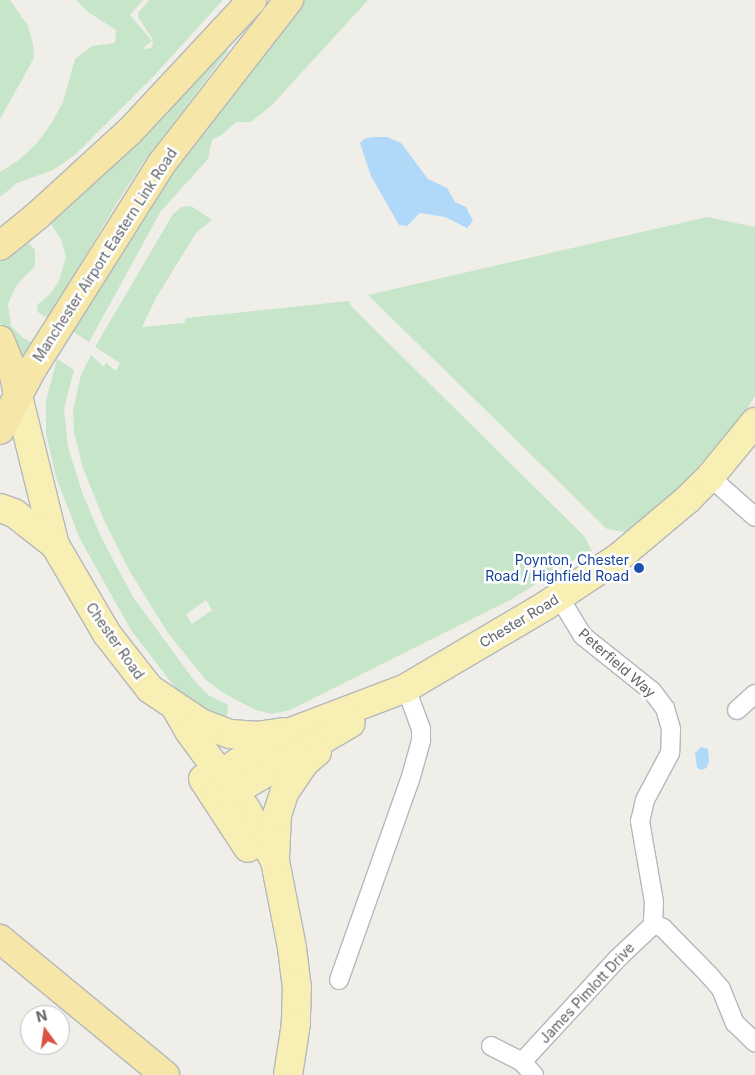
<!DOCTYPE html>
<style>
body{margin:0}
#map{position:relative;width:755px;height:1075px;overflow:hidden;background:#f0eee8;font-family:Inter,sans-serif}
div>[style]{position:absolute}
.green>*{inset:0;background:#c7e5c8}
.water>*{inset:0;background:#b0d8f8}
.roads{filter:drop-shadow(1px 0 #b5b8bb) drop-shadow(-1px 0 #b5b8bb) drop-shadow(0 1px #b5b8bb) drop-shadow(0 -1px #b5b8bb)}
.minor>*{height:18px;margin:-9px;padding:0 9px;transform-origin:9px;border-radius:9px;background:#fff}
.primary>*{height:28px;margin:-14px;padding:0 14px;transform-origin:14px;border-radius:14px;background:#f8efb5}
.trunk>*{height:28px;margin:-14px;padding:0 14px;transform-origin:14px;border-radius:14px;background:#f6e7a8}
.dots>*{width:14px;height:14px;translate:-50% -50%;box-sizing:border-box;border:2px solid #fff;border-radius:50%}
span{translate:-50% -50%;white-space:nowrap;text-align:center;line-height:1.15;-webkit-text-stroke:5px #fff;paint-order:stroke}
.street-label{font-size:14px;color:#5f6367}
.transit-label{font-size:14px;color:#164399}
.right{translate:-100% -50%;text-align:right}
.north{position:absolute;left:20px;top:1005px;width:50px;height:50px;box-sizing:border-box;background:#fff;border:1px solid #bfc1c2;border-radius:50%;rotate:346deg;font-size:14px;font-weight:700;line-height:20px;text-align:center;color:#5f6367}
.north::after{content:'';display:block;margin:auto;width:18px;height:22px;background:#db5243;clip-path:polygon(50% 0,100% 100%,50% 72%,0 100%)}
</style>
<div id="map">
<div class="green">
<div style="clip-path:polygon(0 0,10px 0,28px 26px,33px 44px,34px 58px,0 119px)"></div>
<div style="clip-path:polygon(76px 0,143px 0,130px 15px,152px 41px,143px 48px,145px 49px,151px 48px,153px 44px,152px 38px,138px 17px,138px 13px,149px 0,223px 0,152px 78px,75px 155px,53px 170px,17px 183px,0 197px,0 172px,19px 160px,37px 143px,51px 124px,63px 102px,75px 59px,92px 46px,115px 43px,116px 30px,88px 12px)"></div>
<div style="clip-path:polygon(305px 0,368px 0,272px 105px,251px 122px,236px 122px,223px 134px,212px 140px,208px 159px,161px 211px,89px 342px,72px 331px,145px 210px,235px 85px)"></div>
<div style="clip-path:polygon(222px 45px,228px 51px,143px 163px,118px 201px,48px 318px,42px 315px,38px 312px,37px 305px,50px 294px,59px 281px,66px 257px,61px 239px,47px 218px)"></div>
<div style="clip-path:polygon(evenodd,191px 206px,212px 220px,196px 233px,156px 298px,142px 327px,184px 323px,186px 318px,349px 301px,351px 306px,584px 536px,592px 551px,591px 558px,576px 559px,510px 600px,290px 710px,272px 714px,256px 710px,225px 694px,206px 680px,168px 633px,129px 570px,104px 520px,83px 468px,74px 432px,73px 410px,81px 375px,91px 355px,104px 367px,106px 363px,116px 371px,120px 363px,95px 347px,173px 214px,182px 207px,191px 206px,206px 600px,212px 610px,192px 624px,186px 614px,206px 600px)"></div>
<div style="clip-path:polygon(707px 217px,755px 227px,755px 396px,747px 409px,672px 497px,643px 523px,625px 532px,607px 529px,368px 295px)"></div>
<div style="clip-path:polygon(24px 238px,35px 250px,35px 266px,16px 286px,8px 304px,11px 326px,23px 338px,33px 343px,23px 360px,12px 336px,0 323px,0 258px)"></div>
<div style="clip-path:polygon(57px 359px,74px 370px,64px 409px,68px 447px,82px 492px,101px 537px,133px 597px,193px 679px,208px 695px,228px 705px,226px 726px,194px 710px,177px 690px,131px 630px,80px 539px,56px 477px,46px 434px,46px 401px)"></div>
</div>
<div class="water">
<div style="clip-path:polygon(373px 137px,387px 137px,401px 143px,428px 179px,447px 188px,455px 202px,466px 207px,473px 221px,467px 228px,445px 217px,420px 213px,407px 226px,399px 225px,371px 176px,360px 143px,364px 139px)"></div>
<div style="clip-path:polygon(701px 747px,708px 749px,709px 762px,706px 768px,702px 770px,697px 768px,695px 753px)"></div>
</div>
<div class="roads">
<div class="minor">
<div style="left:710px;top:477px;width:60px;rotate:41.6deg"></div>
<div style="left:559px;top:597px;width:46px;rotate:58.4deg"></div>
<div style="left:583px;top:636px;width:88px;rotate:38.6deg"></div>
<div style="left:652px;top:691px;width:21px;rotate:53deg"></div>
<div style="left:665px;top:708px;width:22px;rotate:74deg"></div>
<div style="left:671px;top:729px;width:24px;rotate:92deg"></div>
<div style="left:670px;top:753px;width:53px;rotate:118deg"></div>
<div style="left:645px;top:800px;width:22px;rotate:103deg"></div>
<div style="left:640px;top:821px;width:82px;rotate:80.2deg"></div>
<div style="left:654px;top:902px;width:18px;rotate:93deg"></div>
<div style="left:653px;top:920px;width:4px;rotate:76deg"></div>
<div style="left:654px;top:924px;width:10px;rotate:24deg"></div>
<div style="left:663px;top:928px;width:66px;rotate:45.6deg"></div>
<div style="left:709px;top:975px;width:18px;rotate:49deg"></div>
<div style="left:721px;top:989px;width:37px;rotate:68deg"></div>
<div style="left:735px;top:1023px;width:28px;rotate:44deg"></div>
<div style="left:737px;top:710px;width:24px;rotate:-42deg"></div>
<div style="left:339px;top:980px;width:212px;rotate:-70.5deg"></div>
<div style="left:410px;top:780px;width:41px;rotate:-74.2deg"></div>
<div style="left:421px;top:741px;width:12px;rotate:-90deg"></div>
<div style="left:421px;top:729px;width:44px;rotate:-110.1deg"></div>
<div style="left:491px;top:1046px;width:35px;rotate:27deg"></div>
<div style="left:534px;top:1075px;width:18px;rotate:-133deg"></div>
<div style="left:522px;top:1062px;width:140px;rotate:-47.3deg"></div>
<div style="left:617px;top:959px;width:51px;rotate:-43.4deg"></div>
</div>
<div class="primary">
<div style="left:18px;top:396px;width:154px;rotate:76.1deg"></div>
<div style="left:55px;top:545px;width:103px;rotate:59.7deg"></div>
<div style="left:107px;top:634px;width:70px;rotate:52deg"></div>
<div style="left:150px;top:689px;width:61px;rotate:33.7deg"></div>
<div style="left:201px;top:723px;width:31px;rotate:21deg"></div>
<div style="left:230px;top:734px;width:26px;rotate:4deg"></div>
<div style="left:256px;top:736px;width:28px;rotate:-8deg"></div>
<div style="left:0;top:508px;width:15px;rotate:20deg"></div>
<div style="left:14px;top:513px;width:52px;rotate:38deg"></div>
<div style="left:177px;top:710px;width:24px;rotate:60deg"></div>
<div style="left:189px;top:731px;width:97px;rotate:53.8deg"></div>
<div style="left:246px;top:809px;width:60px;rotate:60.9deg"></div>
<div style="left:275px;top:861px;width:89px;rotate:78.9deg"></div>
<div style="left:292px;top:948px;width:39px;rotate:83deg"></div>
<div style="left:297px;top:987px;width:36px;rotate:92deg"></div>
<div style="left:296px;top:1023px;width:53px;rotate:98.7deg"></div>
<div style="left:203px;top:779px;width:82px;rotate:56.9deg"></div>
<div style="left:213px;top:794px;width:22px;rotate:-66deg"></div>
<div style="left:222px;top:774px;width:19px;rotate:-36deg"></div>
<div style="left:237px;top:763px;width:64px;rotate:-29.7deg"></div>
<div style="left:293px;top:731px;width:121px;rotate:-20.8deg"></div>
<div style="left:406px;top:688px;width:161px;rotate:-30.5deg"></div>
<div style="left:545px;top:606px;width:89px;rotate:-33.5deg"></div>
<div style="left:619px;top:557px;width:89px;rotate:-40deg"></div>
<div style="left:687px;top:500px;width:33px;rotate:-45deg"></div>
<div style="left:710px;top:477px;width:71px;rotate:-50.7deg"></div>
<div style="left:217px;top:794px;width:18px;rotate:-9deg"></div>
<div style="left:235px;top:791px;width:134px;rotate:-30.4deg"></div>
<div style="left:275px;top:858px;width:43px;rotate:-87.3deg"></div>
<div style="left:277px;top:815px;width:23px;rotate:-72deg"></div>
<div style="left:284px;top:793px;width:36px;rotate:-56deg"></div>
<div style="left:304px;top:763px;width:17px;rotate:-40deg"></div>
</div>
<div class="trunk">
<div style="left:0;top:246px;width:49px;rotate:-39.2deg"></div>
<div style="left:38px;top:215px;width:125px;rotate:-42.4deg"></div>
<div style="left:130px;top:131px;width:179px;rotate:-47deg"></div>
<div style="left:0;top:340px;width:38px;rotate:68deg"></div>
<div style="left:14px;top:375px;width:21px;rotate:79deg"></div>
<div style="left:0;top:430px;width:67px;rotate:-62.3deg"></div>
<div style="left:31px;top:371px;width:246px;rotate:-57.8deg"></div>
<div style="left:162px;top:163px;width:207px;rotate:-52.1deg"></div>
<div style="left:0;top:939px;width:214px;rotate:39.5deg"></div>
</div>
</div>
<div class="dots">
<div style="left:639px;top:568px;background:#1a4fb4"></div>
</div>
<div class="street-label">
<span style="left:105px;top:255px;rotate:-57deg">Manchester Airport Eastern Link Road</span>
<span style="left:519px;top:621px;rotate:-31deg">Chester Road</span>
<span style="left:115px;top:641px;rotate:55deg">Chester Road</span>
<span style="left:617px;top:663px;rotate:41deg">Peterfield Way</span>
<span style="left:587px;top:993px;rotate:-47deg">James Pimlott Drive</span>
</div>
<div class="transit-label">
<span class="right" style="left:629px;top:568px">Poynton, Chester<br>Road / Highfield Road</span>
</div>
<div class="north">N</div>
</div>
